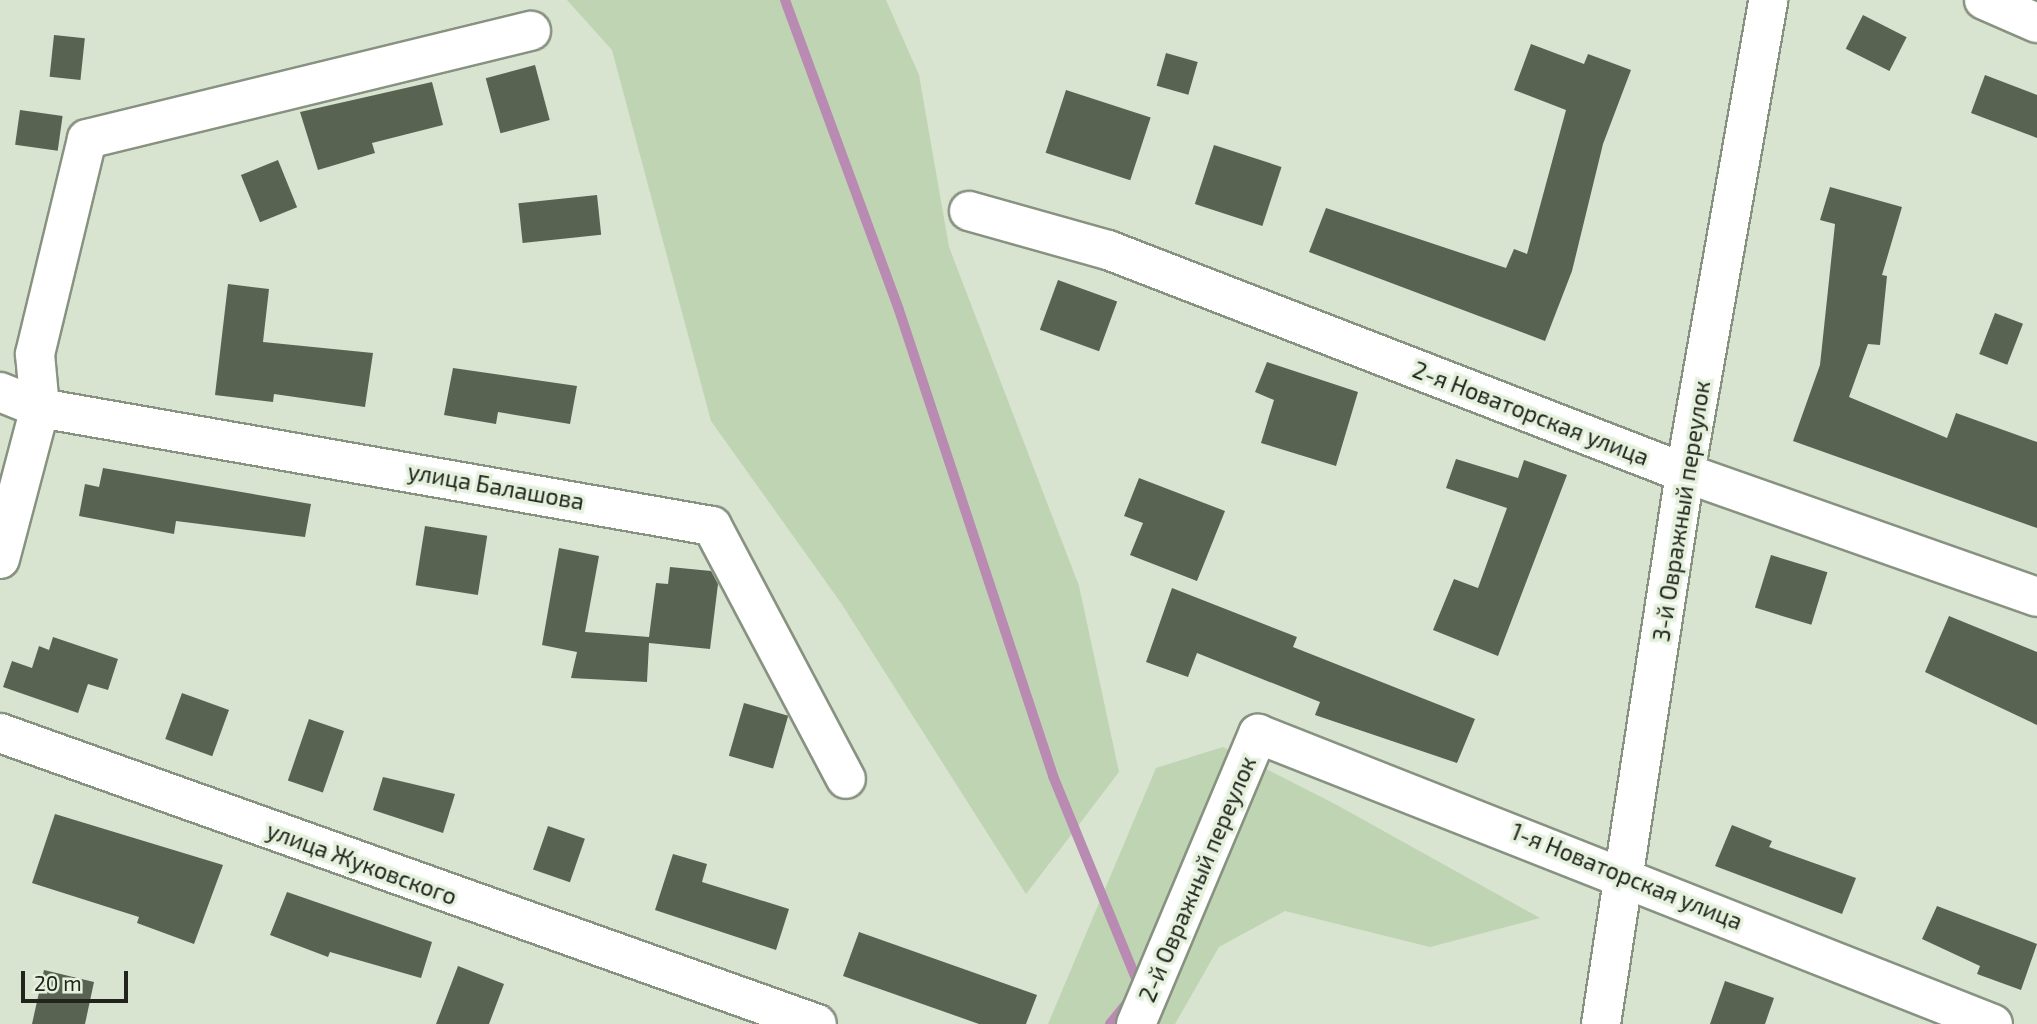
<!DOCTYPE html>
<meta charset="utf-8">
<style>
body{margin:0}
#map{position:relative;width:2037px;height:1024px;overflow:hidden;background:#d8e3d0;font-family:"Exo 2",sans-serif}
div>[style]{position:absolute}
.green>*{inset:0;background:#bfd4b2}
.stream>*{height:10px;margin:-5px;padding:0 5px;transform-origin:5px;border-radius:5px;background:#ba8bb2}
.building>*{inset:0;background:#596352;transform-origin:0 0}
.roads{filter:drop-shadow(2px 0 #889281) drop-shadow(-2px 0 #889281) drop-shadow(0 2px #889281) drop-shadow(0 -2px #889281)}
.minor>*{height:38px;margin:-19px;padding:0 19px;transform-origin:19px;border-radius:19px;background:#fff}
span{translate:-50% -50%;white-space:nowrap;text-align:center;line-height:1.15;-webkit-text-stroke:7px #e5f1dd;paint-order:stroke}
.street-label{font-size:23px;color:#20241d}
.scale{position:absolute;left:21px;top:971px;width:107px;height:32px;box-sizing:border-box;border:4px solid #20241d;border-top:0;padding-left:9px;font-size:21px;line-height:24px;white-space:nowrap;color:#20241d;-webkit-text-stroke:5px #e5f1dd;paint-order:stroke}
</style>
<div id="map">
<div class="green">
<div style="clip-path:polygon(567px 0,886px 0,919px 75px,949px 247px,1079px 586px,1119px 772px,1026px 894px,841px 603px,711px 421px,612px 50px)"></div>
<div style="clip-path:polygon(1223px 747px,1335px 804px,1540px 918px,1430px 947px,1285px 911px,1219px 947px,1175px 1024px,1048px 1024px,1156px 768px)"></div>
</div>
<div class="stream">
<div style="left:785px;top:0;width:330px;rotate:69.8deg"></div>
<div style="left:899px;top:310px;width:491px;rotate:71.7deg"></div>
<div style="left:1053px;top:776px;width:227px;rotate:67.7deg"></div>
<div style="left:1110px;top:1024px;width:32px;rotate:-51deg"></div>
</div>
<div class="building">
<div style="left:1863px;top:15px;width:49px;height:38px;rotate:27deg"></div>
<div style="left:54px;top:35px;width:31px;height:42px;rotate:6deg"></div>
<div style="clip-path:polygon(1531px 44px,1584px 64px,1588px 54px,1631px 70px,1603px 144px,1572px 271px,1545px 341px,1309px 252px,1326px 208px,1506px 268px,1514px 249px,1527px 254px,1566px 110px,1514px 90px)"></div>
<div style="left:1166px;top:53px;width:33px;height:34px;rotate:16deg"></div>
<div style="left:535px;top:65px;width:57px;height:51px;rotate:75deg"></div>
<div style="clip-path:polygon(1985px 75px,2037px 95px,2037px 138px,1971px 113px)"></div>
<div style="clip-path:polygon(432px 82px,443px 125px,372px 143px,375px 153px,318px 170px,300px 112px)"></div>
<div style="left:1066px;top:90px;width:89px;height:66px;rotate:18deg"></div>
<div style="left:20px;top:110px;width:43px;height:35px;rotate:8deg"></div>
<div style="left:1214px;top:145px;width:71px;height:62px;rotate:18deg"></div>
<div style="left:278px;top:160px;width:51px;height:40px;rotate:68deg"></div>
<div style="clip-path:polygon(1830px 187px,1902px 207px,1882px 275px,1887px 276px,1880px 345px,1868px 344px,1849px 397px,1947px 438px,1956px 413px,2037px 442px,2037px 528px,1793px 441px,1820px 365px,1835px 224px,1820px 220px)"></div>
<div style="left:597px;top:195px;width:40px;height:79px;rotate:84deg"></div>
<div style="left:1058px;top:280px;width:63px;height:53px;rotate:20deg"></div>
<div style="clip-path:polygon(228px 284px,269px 289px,263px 342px,373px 353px,365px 407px,274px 394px,273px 402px,215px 395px)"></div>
<div style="left:1995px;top:313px;width:30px;height:44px;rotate:21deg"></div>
<div style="clip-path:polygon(1267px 362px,1358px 392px,1336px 466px,1261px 443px,1274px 400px,1255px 392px)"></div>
<div style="clip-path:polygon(453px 368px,577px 386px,570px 424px,498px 412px,496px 424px,444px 415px)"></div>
<div style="clip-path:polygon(1456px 459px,1518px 478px,1524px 460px,1567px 475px,1498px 656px,1433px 630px,1454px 579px,1478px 588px,1507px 508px,1446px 488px)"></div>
<div style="clip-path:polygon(103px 468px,311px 504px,305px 537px,176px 521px,174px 534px,79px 516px,85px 484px,99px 487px)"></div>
<div style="clip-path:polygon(1139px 478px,1225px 511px,1197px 581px,1130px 555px,1143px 523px,1124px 516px)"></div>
<div style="left:425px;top:526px;width:63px;height:60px;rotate:9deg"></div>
<div style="clip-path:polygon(559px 548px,599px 556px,585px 632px,649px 637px,656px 583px,668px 584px,670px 567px,711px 571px,718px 584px,710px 649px,649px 643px,647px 682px,571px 678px,577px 652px,542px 645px)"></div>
<div style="left:1771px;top:555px;width:59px;height:55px;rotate:17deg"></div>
<div style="clip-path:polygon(1172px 588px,1297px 637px,1293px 647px,1475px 719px,1457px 763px,1315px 715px,1320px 702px,1197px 653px,1188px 677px,1146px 662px)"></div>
<div style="clip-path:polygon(1949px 616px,2037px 652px,2037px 725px,1925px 672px)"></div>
<div style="clip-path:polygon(53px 637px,118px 659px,108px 690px,88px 684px,78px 713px,3px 687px,12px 661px,32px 668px,39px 646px,49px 650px)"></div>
<div style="left:182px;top:693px;width:50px;height:49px;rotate:20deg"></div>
<div style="left:744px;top:703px;width:46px;height:55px;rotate:16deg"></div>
<div style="left:309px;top:719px;width:37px;height:65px;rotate:19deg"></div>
<div style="clip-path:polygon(383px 777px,455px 794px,443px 833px,373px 810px)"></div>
<div style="clip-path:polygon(55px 814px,223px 865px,194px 944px,137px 923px,139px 917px,32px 883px)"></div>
<div style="clip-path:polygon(1732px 825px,1772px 841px,1769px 847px,1856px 878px,1842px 914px,1715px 866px)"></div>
<div style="left:548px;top:826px;width:39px;height:46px;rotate:19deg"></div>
<div style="clip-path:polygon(673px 854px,707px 864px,702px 882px,789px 909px,776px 950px,655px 910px)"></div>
<div style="clip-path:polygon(287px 892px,432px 942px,421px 978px,330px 952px,328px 957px,270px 935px)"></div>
<div style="clip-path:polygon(1937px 906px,2037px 944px,2021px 990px,1977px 974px,1980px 966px,1922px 939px)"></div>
<div style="clip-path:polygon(859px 932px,1037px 995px,1026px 1024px,979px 1024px,843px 976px)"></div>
<div style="clip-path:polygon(458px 966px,504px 984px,489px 1024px,436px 1024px)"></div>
<div style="clip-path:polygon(44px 970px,94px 982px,85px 1024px,32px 1024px)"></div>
<div style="clip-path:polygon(1725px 981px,1774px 998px,1765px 1024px,1710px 1024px)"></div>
</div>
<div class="roads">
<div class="minor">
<div style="left:1984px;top:0;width:58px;rotate:23.5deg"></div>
<div style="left:969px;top:211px;width:144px;rotate:15.7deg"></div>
<div style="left:1108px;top:250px;width:619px;rotate:21.13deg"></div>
<div style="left:1685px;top:473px;width:373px;rotate:19.4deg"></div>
<div style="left:0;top:392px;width:43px;rotate:21.8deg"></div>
<div style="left:40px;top:408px;width:682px;rotate:9.96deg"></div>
<div style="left:712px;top:526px;width:286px;rotate:62.1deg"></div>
<div style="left:0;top:559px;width:156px;rotate:-75.2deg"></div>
<div style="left:40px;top:408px;width:54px;rotate:-95.3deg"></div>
<div style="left:35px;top:354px;width:221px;rotate:-76.4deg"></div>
<div style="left:87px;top:139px;width:457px;rotate:-13.7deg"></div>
<div style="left:0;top:733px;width:867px;rotate:19.6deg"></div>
<div style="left:1136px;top:1024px;width:315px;rotate:-67.2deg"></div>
<div style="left:1258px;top:734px;width:790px;rotate:21.53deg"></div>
<div style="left:1601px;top:1024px;width:557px;rotate:-81.33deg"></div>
<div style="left:1685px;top:473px;width:480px;rotate:-80deg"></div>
</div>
</div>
<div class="street-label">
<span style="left:1531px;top:413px;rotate:21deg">2-я Новаторская улица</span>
<span style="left:496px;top:486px;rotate:10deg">улица Балашова</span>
<span style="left:1681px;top:511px;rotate:-81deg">3-й Овражный переулок</span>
<span style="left:362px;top:863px;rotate:20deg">улица Жуковского</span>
<span style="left:1627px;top:876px;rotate:22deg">1-я Новаторская улица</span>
<span style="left:1197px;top:879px;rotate:-67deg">2-й Овражный переулок</span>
</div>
<div class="scale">20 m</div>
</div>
